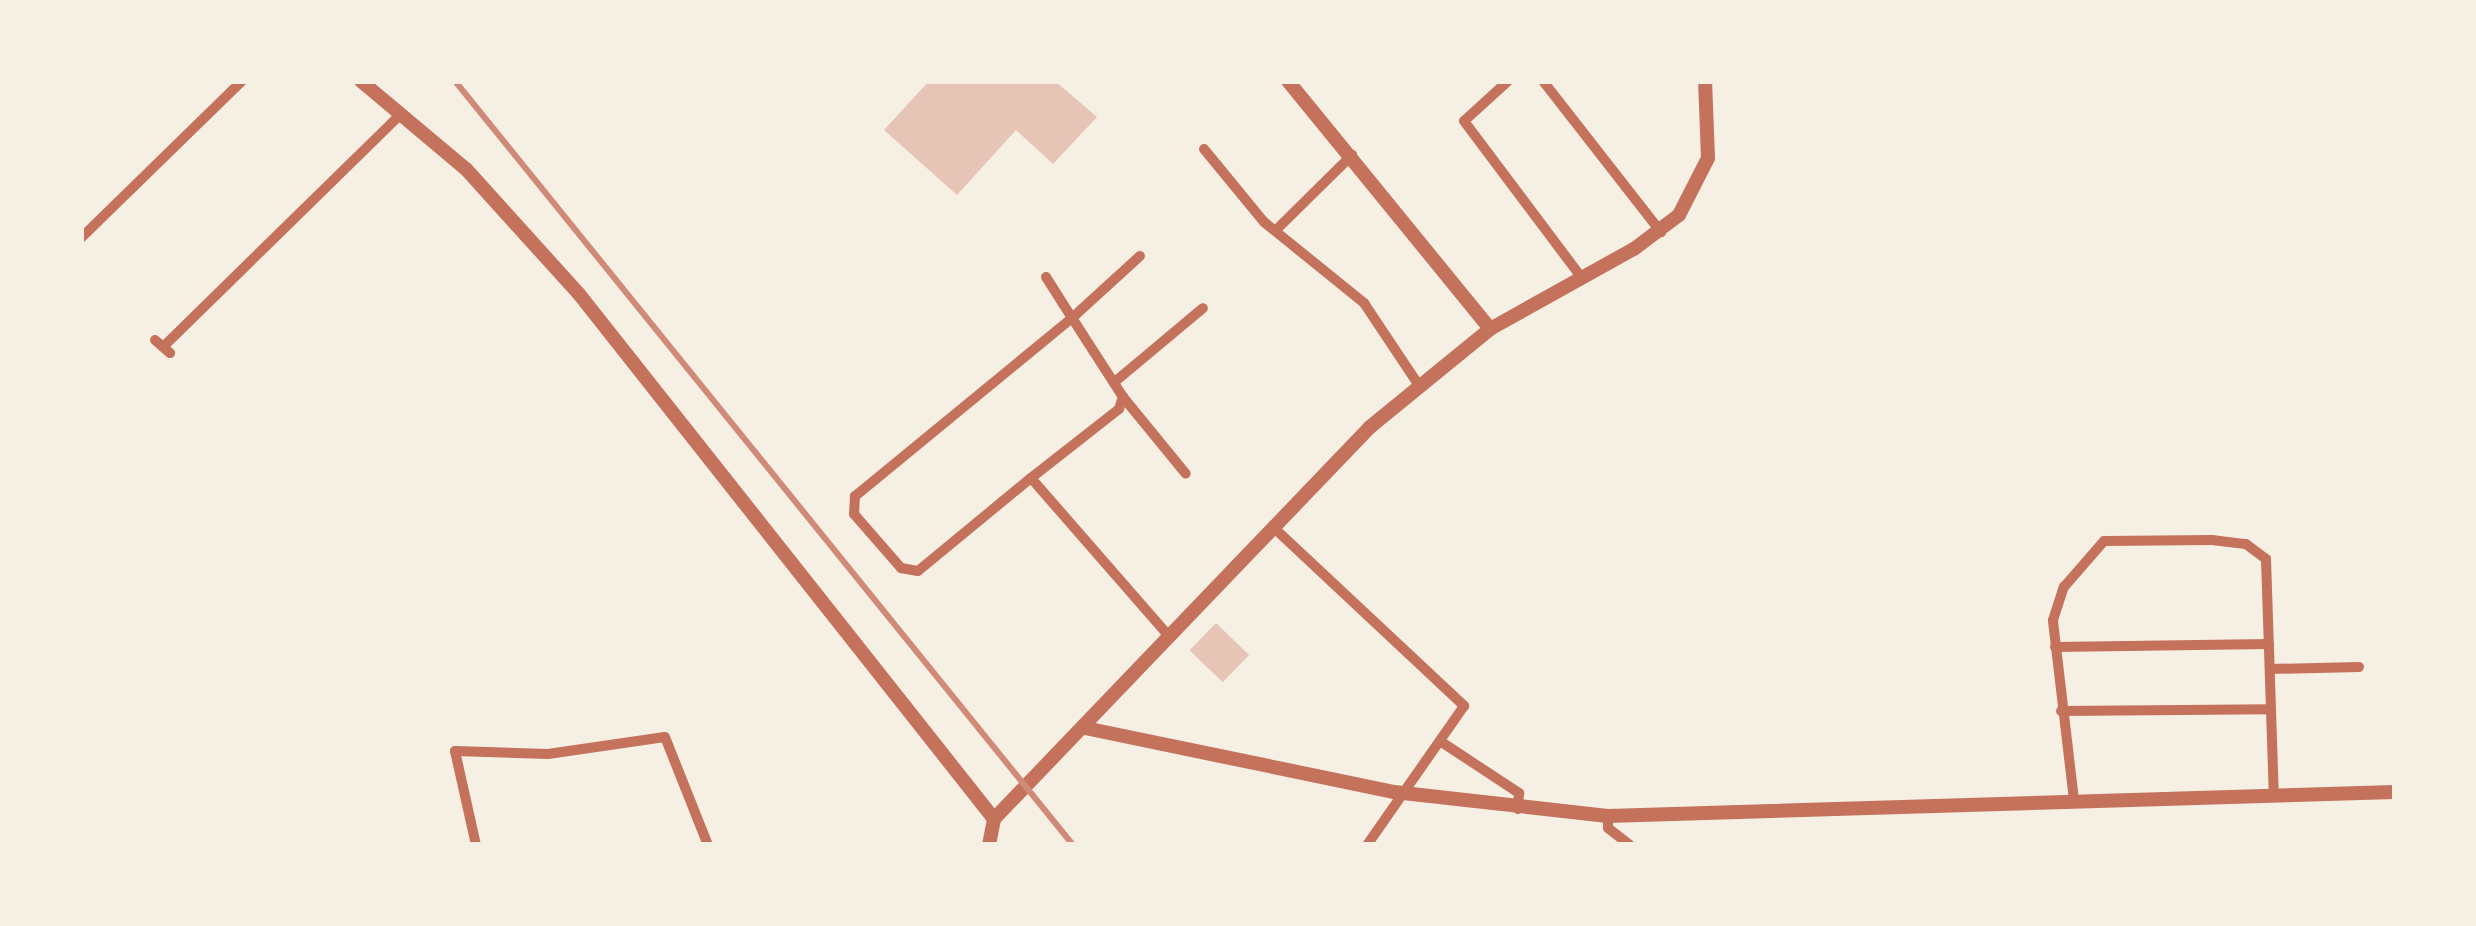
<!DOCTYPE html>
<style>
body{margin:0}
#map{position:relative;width:2476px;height:926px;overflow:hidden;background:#f6efe4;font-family:Commissioner,sans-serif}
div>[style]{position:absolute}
.building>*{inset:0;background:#e6c5b7;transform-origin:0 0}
.minor>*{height:10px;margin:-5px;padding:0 5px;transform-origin:5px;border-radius:5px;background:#c5725c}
.tertiary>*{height:14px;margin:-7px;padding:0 7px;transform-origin:7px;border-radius:7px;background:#c5725c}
.rail>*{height:6px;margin:-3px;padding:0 3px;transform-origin:3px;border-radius:3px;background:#cf8b77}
span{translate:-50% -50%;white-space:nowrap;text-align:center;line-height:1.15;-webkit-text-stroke:12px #f6efe4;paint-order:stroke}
.frame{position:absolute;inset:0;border:84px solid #f6efe4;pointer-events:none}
</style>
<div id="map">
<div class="building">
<div style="clip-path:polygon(929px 81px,1055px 81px,1097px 117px,1053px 164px,1016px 130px,957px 195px,884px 130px)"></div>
<div style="left:1216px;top:623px;width:46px;height:38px;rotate:44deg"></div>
</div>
<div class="minor">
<div style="left:1508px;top:81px;width:59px;rotate:137.7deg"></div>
<div style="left:1464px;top:121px;width:196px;rotate:53.1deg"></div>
<div style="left:1543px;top:81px;width:192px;rotate:52deg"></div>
<div style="left:1204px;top:149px;width:94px;rotate:50.6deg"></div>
<div style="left:1264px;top:222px;width:129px;rotate:39deg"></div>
<div style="left:1364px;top:303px;width:97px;rotate:56.3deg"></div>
<div style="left:1276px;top:230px;width:107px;rotate:-44.6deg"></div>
<div style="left:81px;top:238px;width:225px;rotate:-44.3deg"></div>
<div style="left:1046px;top:277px;width:49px;rotate:57.6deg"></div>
<div style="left:1072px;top:318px;width:92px;rotate:-42.4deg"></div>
<div style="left:155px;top:340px;width:20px;rotate:41deg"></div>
<div style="left:164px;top:346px;width:332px;rotate:-44.4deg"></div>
<div style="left:1117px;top:380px;width:112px;rotate:-39.9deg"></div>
<div style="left:1123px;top:397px;width:99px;rotate:50.7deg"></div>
<div style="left:1031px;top:478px;width:112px;rotate:-38.1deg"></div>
<div style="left:1119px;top:409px;width:13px;rotate:-72deg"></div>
<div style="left:1123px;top:397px;width:94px;rotate:-122.8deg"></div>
<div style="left:1072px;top:318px;width:281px;rotate:140.6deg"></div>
<div style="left:855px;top:496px;width:18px;rotate:93deg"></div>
<div style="left:854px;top:514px;width:72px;rotate:49deg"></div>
<div style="left:901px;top:568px;width:17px;rotate:10deg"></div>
<div style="left:918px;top:571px;width:146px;rotate:-39.5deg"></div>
<div style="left:1031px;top:478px;width:207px;rotate:48.9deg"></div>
<div style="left:1273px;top:527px;width:262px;rotate:43.1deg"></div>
<div style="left:1464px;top:706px;width:169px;rotate:124.9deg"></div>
<div style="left:2055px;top:647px;width:214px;rotate:-0.8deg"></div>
<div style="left:2270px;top:669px;width:89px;rotate:-1.3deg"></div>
<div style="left:2061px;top:711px;width:210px;rotate:-0.5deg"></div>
<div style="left:1440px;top:741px;width:95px;rotate:33.4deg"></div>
<div style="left:1519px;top:793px;width:16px;rotate:94deg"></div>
<div style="left:2074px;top:800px;width:181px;rotate:-96.7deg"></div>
<div style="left:2053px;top:620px;width:35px;rotate:-72deg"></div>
<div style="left:2064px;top:587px;width:61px;rotate:-49deg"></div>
<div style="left:2104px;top:541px;width:108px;rotate:-0.5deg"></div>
<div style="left:2212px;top:540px;width:34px;rotate:7deg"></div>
<div style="left:2246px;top:544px;width:25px;rotate:37deg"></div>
<div style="left:2266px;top:559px;width:236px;rotate:88.1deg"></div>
<div style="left:1608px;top:816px;width:12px;rotate:90deg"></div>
<div style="left:1608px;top:828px;width:28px;rotate:38deg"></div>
<div style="left:476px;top:845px;width:96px;rotate:-102.6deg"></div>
<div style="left:455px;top:751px;width:93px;rotate:1.8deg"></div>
<div style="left:548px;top:754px;width:118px;rotate:-8.3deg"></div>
<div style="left:665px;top:737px;width:116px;rotate:68.3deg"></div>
</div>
<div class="tertiary">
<div style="left:361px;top:81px;width:137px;rotate:40deg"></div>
<div style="left:466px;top:169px;width:169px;rotate:47.9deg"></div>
<div style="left:579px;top:294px;width:669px;rotate:51.67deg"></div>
<div style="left:1288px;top:81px;width:320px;rotate:50.8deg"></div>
<div style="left:1085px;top:728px;width:316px;rotate:11.7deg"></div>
<div style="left:1394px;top:792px;width:215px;rotate:6.4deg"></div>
<div style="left:1608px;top:816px;width:787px;rotate:-1.75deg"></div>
<div style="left:989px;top:845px;width:26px;rotate:-79deg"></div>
<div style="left:994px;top:819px;width:543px;rotate:-46.19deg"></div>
<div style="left:1370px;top:427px;width:155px;rotate:-39.2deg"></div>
<div style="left:1490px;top:329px;width:165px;rotate:-29.1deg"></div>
<div style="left:1634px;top:249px;width:56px;rotate:-37.1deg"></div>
<div style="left:1679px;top:215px;width:64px;rotate:-63deg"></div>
<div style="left:1708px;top:158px;width:77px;rotate:-92.2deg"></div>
</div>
<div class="rail">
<div style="left:455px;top:81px;width:983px;rotate:51.03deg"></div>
</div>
<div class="frame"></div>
</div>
